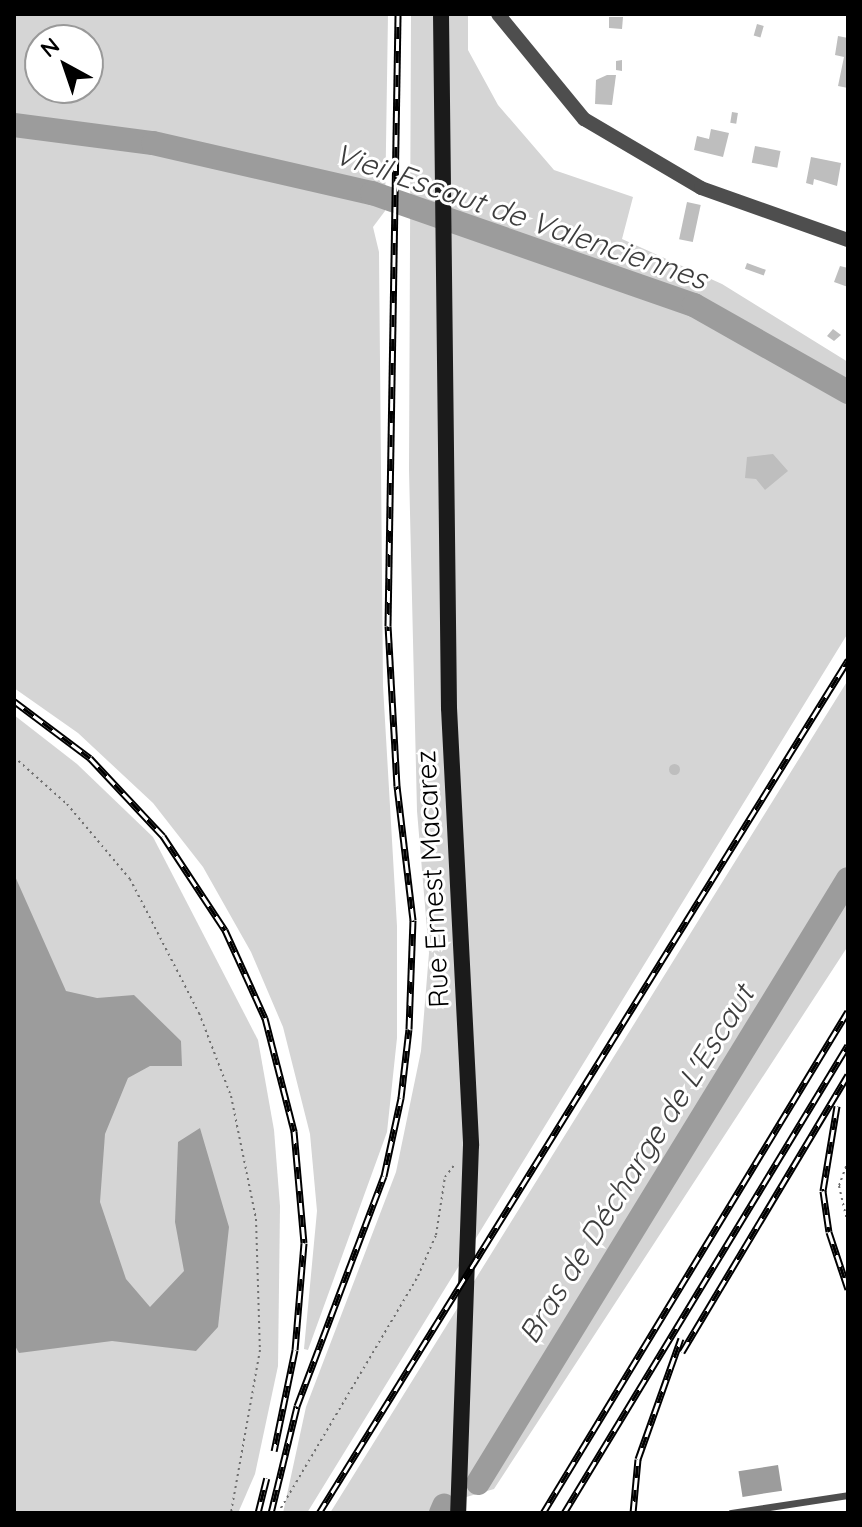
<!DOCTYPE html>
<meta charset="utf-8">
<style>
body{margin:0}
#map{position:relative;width:862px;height:1527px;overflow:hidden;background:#fff;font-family:Quicksand,sans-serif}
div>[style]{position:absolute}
.green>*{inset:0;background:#d5d5d5}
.water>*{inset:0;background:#9c9c9c;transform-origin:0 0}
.river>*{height:24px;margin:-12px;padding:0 12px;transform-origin:12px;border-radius:12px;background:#9c9c9c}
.building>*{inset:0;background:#bebebe;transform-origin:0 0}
.round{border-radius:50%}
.path>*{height:2px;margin-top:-1px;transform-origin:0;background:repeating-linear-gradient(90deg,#707070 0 2px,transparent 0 6px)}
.lane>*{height:7px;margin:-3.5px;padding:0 3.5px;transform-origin:3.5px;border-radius:3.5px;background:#4e4e4e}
.street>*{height:14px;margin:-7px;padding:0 7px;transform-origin:7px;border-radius:7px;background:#4e4e4e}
.secondary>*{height:16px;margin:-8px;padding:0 8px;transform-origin:8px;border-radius:8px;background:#1b1b1b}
.rail>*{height:7px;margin-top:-3.5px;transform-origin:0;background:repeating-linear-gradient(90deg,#fff 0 12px,#000 0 24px);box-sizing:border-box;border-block:2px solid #000}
span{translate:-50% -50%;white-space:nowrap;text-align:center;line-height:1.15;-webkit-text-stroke:6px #fff;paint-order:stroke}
.street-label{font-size:28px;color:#000}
.water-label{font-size:30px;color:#3d3d3d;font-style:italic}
.frame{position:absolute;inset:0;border:16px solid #000;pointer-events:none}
.north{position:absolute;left:24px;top:24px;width:80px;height:80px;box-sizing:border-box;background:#fff;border:2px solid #999;border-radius:50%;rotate:320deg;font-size:22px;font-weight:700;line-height:32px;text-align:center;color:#000}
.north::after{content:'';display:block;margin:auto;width:28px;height:36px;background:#000;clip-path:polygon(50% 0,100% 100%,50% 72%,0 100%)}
</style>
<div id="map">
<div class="green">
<div style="clip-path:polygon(evenodd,14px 14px,388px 14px,385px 211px,373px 227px,379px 252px,383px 686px,397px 926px,397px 1038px,387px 1132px,308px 1350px,304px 1349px,317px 1211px,310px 1134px,283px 1027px,251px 952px,203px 867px,153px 803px,78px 733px,14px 688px,14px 14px,88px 40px,88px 88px,40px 88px,40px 40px,88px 40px)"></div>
<div style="clip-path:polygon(411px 14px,468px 14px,468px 50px,498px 105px,554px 170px,633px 197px,622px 239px,722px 284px,848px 362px,848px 633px,307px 1513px,283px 1513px,306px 1407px,396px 1172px,421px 1051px,429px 953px,417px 811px,409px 470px)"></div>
<div style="clip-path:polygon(848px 680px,848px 946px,494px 1489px,442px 1504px,442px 1513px,330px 1513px)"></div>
<div style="clip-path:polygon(14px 715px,77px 764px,153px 837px,258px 1040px,274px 1130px,280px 1206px,278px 1366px,255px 1474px,238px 1513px,14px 1513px)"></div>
</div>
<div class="water">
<div style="clip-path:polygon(14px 874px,66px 991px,97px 998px,134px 995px,181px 1041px,182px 1066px,150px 1066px,128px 1078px,105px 1134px,100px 1202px,126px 1279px,150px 1307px,184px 1271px,175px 1222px,178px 1142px,200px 1128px,229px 1227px,218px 1327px,196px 1351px,112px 1341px,19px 1353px,14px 1344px)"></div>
<div style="left:778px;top:1465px;width:26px;height:40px;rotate:81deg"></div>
</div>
<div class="river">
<div style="left:14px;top:125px;width:140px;rotate:7.4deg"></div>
<div style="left:153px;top:143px;width:225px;rotate:12.9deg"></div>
<div style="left:372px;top:193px;width:341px;rotate:19.2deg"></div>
<div style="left:694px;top:305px;width:177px;rotate:29.5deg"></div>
<div style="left:478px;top:1483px;width:708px;rotate:-58.51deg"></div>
<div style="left:441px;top:1513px;width:8px;rotate:-67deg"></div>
</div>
<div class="building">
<div style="clip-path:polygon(609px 17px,623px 17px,622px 29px,609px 28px)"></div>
<div style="left:757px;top:24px;width:7px;height:12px;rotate:16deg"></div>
<div style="clip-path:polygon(838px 36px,848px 38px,848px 88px,838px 86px,844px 57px,835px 55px)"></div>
<div style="clip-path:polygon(622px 60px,622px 71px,616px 70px,616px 61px)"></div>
<div style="clip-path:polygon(607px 75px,616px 75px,612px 105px,595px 104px,596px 80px)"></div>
<div style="left:732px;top:112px;width:6px;height:11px;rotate:9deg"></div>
<div style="clip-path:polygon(711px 129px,729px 133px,723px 157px,694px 150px,697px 136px,709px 139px)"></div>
<div style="left:755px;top:146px;width:26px;height:17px;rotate:11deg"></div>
<div style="clip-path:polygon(811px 157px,841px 163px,837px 186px,814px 179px,813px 185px,806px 183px)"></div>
<div style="left:687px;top:202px;width:14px;height:38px;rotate:12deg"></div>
<div style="left:747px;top:263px;width:20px;height:6px;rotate:20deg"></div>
<div style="clip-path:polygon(840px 266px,848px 268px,848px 287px,834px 282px)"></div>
<div style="clip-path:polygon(833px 329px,841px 335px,834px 341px,827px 336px)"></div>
<div style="clip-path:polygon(773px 454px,788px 471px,765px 490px,756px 479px,745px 478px,747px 457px)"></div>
<div class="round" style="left:668.5px;top:763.5px;width:11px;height:11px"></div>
</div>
<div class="path">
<div style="left:14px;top:757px;width:71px;rotate:41.6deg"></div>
<div style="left:67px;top:804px;width:98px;rotate:50deg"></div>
<div style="left:130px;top:879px;width:151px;rotate:62.8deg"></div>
<div style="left:199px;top:1013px;width:89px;rotate:68.9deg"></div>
<div style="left:231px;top:1096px;width:126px;rotate:78.5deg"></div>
<div style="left:256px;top:1219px;width:131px;rotate:88.3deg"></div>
<div style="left:260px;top:1350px;width:166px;rotate:100.1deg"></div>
<div style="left:848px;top:1161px;width:27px;rotate:110deg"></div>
<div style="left:839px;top:1186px;width:40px;rotate:77deg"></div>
<div style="left:278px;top:1513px;width:275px;rotate:-59.4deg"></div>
<div style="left:418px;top:1276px;width:45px;rotate:-66.3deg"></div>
<div style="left:436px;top:1235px;width:59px;rotate:-81.2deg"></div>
<div style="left:445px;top:1177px;width:16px;rotate:-52deg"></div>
</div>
<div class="lane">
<div style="left:731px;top:1513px;width:118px;rotate:-8.7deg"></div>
</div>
<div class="street">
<div style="left:498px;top:14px;width:136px;rotate:50.7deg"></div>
<div style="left:584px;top:119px;width:136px;rotate:30.5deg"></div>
<div style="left:701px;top:188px;width:156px;rotate:19.5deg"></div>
</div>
<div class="secondary">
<div style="left:441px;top:14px;width:694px;rotate:89.34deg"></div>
<div style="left:449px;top:708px;width:438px;rotate:87.1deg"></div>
<div style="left:471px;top:1145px;width:368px;rotate:92deg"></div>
</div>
<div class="rail">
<div style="left:14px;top:701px;width:95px;rotate:36.9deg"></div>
<div style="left:90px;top:758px;width:107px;rotate:46.9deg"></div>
<div style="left:163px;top:836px;width:113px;rotate:56.6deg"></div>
<div style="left:225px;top:930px;width:97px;rotate:65.6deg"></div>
<div style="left:265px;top:1018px;width:117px;rotate:75.6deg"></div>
<div style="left:294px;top:1131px;width:112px;rotate:84.9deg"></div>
<div style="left:304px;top:1243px;width:107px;rotate:94.8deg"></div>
<div style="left:295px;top:1350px;width:103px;rotate:101.7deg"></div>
<div style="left:837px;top:1106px;width:86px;rotate:99.4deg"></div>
<div style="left:823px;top:1191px;width:41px;rotate:81.7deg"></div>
<div style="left:829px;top:1232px;width:60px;rotate:71.6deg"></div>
<div style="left:682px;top:1352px;width:323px;rotate:-59.1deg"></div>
<div style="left:258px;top:1513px;width:36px;rotate:-76deg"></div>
<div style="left:271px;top:1513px;width:110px;rotate:-76.3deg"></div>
<div style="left:297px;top:1406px;width:246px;rotate:-69.3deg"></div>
<div style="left:384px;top:1176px;width:80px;rotate:-77.7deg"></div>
<div style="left:401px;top:1098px;width:69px;rotate:-83.4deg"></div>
<div style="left:409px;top:1029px;width:109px;rotate:-87.9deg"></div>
<div style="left:413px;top:920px;width:135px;rotate:-96.8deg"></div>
<div style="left:397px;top:786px;width:160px;rotate:-93.2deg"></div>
<div style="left:388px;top:626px;width:612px;rotate:-89.06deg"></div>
<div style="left:319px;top:1513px;width:1004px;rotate:-58.19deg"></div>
<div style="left:543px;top:1513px;width:587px;rotate:-58.72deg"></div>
<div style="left:564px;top:1513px;width:547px;rotate:-58.75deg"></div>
<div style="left:633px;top:1513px;width:54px;rotate:-84.7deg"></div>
<div style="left:638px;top:1459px;width:128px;rotate:-70.4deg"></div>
</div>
<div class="street-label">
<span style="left:432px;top:879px;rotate:-93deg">Rue Ernest Macarez</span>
</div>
<div class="water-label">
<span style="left:521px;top:216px;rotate:19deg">Vieil Escaut de Valenciennes</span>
<span style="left:636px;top:1164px;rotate:-58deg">Bras de Décharge de L'Escaut</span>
</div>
<div class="frame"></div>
<div class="north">N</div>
</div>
